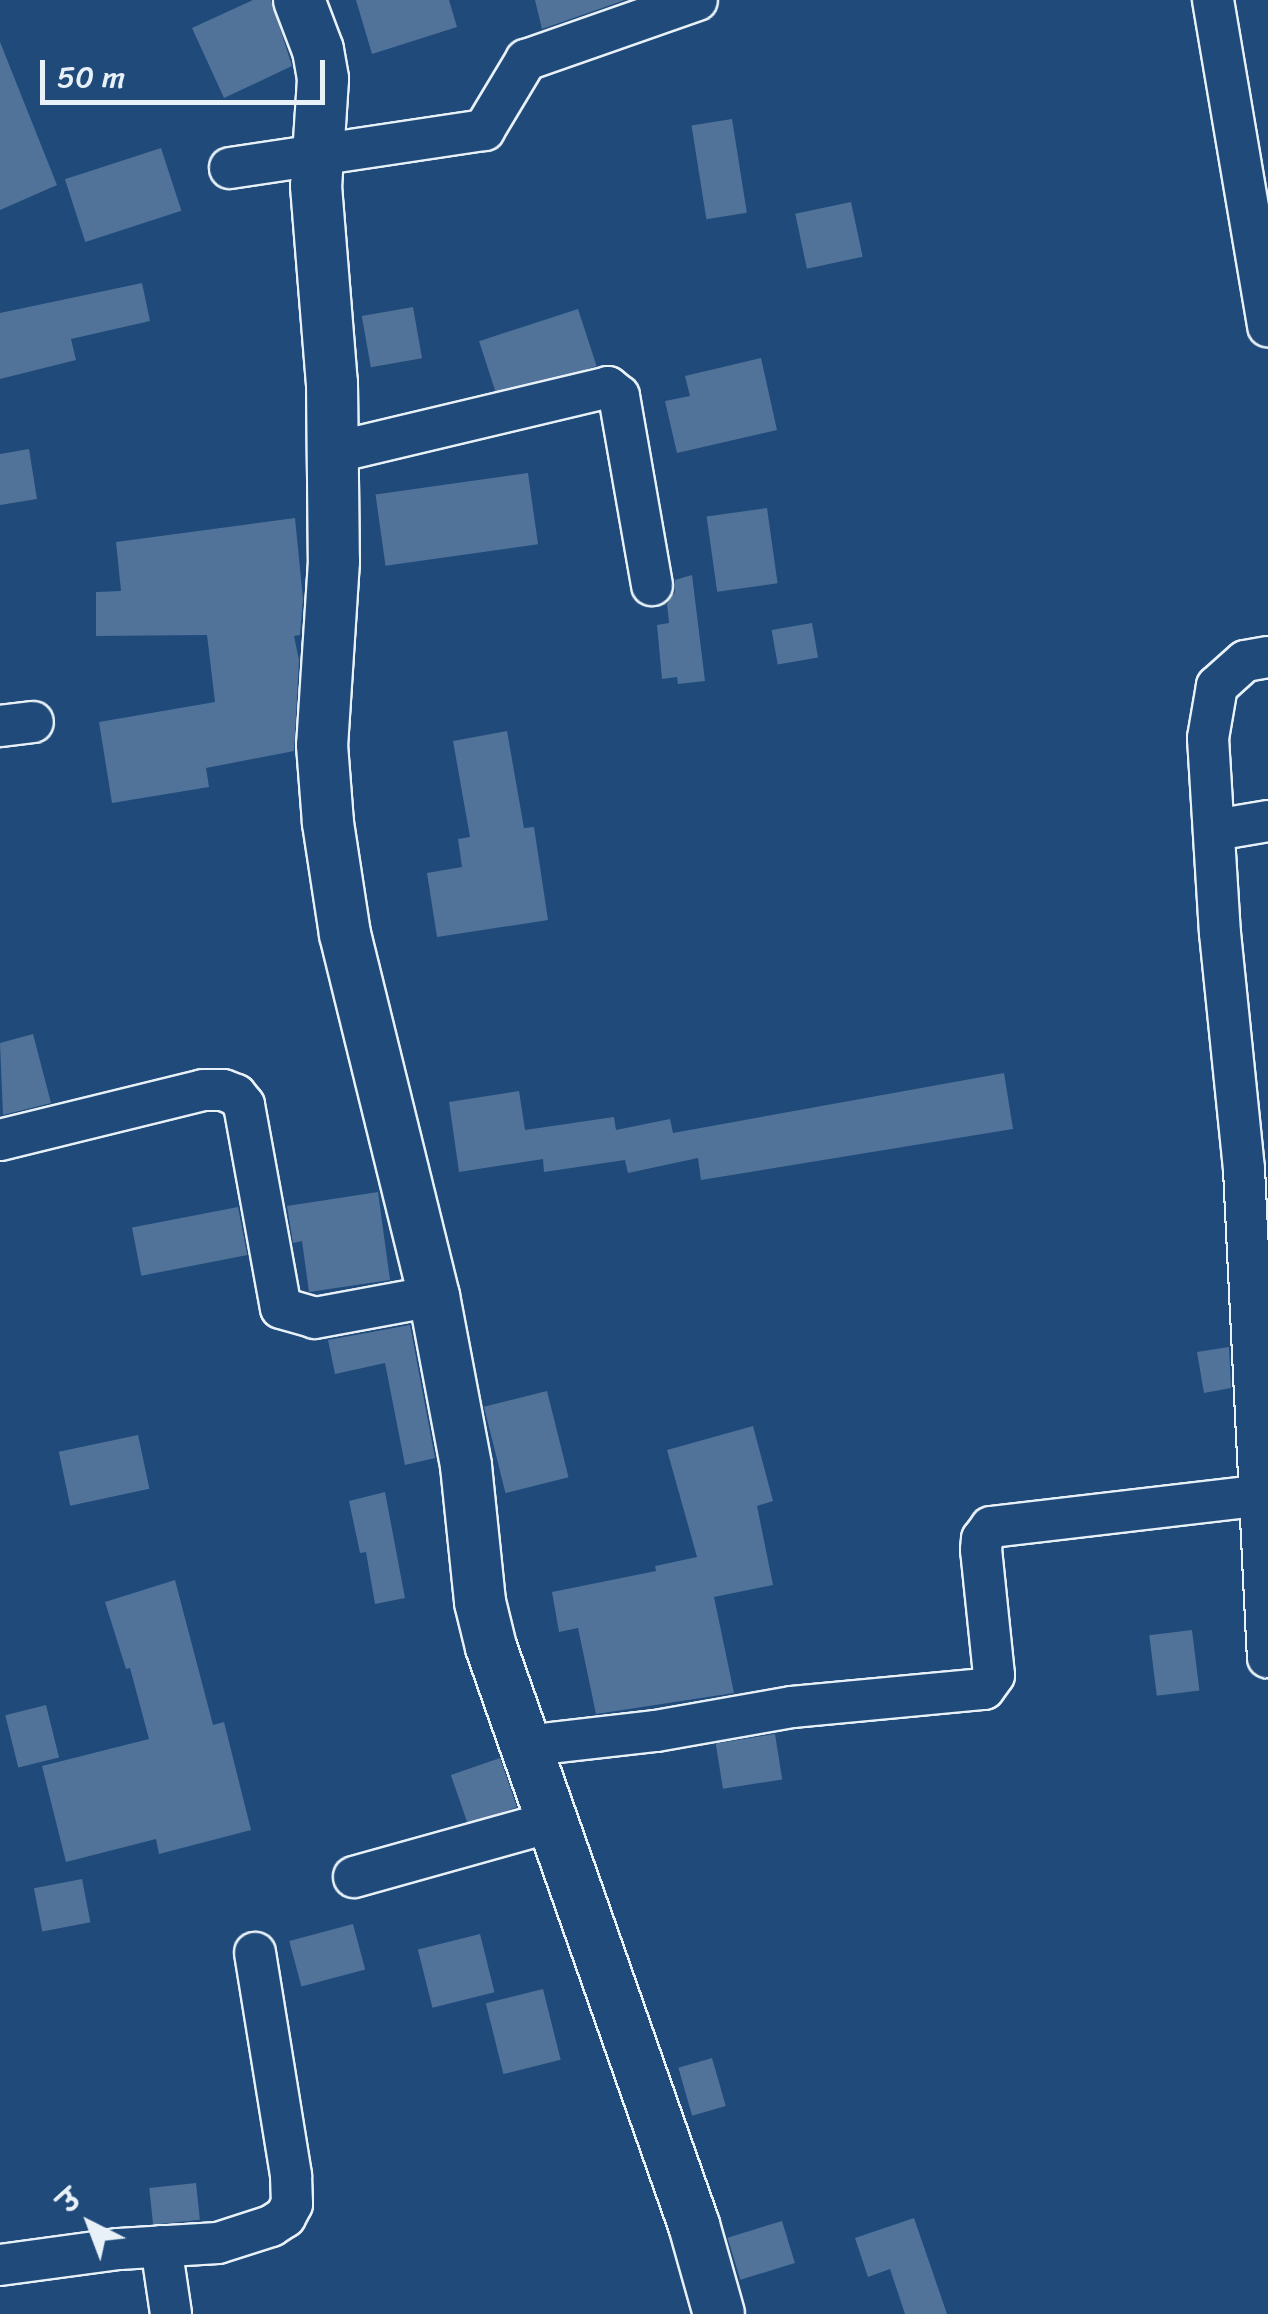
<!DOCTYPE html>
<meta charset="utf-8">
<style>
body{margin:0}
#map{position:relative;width:1268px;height:2314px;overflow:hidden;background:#1f4a7a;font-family:Sriracha,"Playpen Sans Deva",sans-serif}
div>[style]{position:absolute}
.building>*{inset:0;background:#517399;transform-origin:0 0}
.roads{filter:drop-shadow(2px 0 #e8f1f8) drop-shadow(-2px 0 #e8f1f8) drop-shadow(0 2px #e8f1f8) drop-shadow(0 -2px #e8f1f8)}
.minor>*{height:40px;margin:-20px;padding:0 20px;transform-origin:20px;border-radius:20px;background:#1f4a7a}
.tertiary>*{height:50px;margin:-25px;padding:0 25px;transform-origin:25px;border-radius:25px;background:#1f4a7a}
span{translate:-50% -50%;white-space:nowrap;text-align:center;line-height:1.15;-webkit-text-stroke:10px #1f4a7a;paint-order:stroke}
.north{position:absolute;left:40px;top:2174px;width:100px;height:100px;-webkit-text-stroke:8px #1f4a7a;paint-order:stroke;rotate:318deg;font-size:28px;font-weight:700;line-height:40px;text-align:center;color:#e8f1f8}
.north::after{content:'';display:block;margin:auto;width:35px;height:45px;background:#e8f1f8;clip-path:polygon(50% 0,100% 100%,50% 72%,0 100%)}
.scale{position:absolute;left:40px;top:60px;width:285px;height:45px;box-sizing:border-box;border:5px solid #e8f1f8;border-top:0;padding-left:12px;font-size:30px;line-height:35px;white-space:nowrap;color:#e8f1f8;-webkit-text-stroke:8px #1f4a7a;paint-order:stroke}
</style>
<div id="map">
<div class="building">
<div style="clip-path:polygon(253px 0,271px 0,292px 66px,224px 98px,192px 28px)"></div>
<div style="clip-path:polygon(356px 0,449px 0,457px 27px,372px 54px)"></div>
<div style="clip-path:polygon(535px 0,625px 0,542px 29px)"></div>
<div style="clip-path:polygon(0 42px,57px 185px,0 210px)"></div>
<div style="left:732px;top:119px;width:95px;height:41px;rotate:81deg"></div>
<div style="left:161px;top:148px;width:66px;height:101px;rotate:72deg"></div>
<div style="left:851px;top:202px;width:56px;height:57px;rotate:78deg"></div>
<div style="clip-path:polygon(142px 283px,150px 321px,71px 339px,76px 360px,0 379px,0 313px)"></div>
<div style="left:413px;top:307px;width:52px;height:52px;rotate:80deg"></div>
<div style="left:578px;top:309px;width:60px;height:104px;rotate:72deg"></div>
<div style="clip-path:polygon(761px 358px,777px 430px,677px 453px,665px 401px,690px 396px,685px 376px)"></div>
<div style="clip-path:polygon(29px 449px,37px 499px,0 505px,0 454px)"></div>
<div style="left:528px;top:473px;width:72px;height:154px;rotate:82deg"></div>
<div style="left:767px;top:508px;width:76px;height:61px;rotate:82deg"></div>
<div style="clip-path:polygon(295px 518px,303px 599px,300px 635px,294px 636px,299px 660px,294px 751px,206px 768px,209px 787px,112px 803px,99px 722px,215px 702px,207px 635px,96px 636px,96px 592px,121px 591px,116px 542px)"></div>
<div style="clip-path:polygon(692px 575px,705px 681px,678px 684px,677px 677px,662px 679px,657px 625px,669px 623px,667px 604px,675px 592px,675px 580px)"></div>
<div style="left:812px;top:623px;width:35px;height:41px;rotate:80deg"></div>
<div style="clip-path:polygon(507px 731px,524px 828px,534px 827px,548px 920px,437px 937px,427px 873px,462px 867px,458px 839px,470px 837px,453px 741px)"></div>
<div style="clip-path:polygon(33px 1034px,51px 1103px,3px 1115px,0 1043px)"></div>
<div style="clip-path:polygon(1004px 1073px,1013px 1129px,701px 1180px,698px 1158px,628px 1173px,625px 1160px,544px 1172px,543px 1159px,459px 1172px,449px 1102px,519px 1091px,525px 1130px,614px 1117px,616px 1130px,670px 1119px,673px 1133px)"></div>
<div style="clip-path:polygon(378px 1192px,390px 1280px,309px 1292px,302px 1241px,293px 1243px,287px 1206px)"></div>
<div style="left:238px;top:1207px;width:49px;height:108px;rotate:79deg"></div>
<div style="clip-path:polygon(410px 1325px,435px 1458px,405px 1465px,385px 1363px,335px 1374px,328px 1340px)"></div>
<div style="clip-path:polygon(1229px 1347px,1231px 1388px,1204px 1393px,1197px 1352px)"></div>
<div style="left:547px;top:1391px;width:89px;height:65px;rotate:76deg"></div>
<div style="clip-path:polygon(753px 1426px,773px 1501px,757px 1506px,773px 1585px,714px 1597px,734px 1693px,596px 1714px,578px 1628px,559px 1632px,552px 1592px,656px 1571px,655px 1566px,697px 1557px,667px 1450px)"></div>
<div style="left:138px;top:1435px;width:55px;height:81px;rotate:78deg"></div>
<div style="clip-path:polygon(385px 1492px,405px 1598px,375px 1604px,366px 1552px,360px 1553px,349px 1501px)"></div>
<div style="clip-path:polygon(175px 1580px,213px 1725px,224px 1722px,251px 1830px,159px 1854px,156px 1839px,66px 1862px,42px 1766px,149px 1739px,130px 1668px,126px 1669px,105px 1602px)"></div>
<div style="left:1192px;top:1630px;width:61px;height:43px;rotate:83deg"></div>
<div style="left:46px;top:1705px;width:54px;height:42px;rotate:76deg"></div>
<div style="left:775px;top:1734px;width:46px;height:60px;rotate:81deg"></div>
<div style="left:500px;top:1758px;width:52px;height:52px;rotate:71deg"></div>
<div style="left:82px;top:1879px;width:44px;height:49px;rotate:79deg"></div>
<div style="left:353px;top:1924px;width:47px;height:66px;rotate:75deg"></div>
<div style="left:480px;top:1934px;width:60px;height:64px;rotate:76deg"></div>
<div style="left:543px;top:1989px;width:73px;height:59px;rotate:76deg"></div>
<div style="left:712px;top:2058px;width:50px;height:35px;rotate:74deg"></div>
<div style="left:196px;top:2183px;width:37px;height:47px;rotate:84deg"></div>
<div style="clip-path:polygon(914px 2218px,947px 2314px,905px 2314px,890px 2269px,868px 2277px,855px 2238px)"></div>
<div style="left:782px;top:2221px;width:44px;height:57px;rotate:73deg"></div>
</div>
<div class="roads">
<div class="minor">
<div style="left:1213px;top:0;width:331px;rotate:80.4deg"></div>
<div style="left:230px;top:168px;width:257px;rotate:-8.5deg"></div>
<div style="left:484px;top:130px;width:82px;rotate:-59deg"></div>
<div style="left:526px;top:60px;width:181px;rotate:-19.3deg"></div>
<div style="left:332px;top:453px;width:284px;rotate:-13.4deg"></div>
<div style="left:608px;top:387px;width:14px;rotate:39deg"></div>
<div style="left:619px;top:396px;width:192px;rotate:80.1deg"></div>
<div style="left:1268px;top:657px;width:23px;rotate:170deg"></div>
<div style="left:1245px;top:661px;width:38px;rotate:138deg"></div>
<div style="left:1217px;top:686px;width:53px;rotate:99.8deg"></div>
<div style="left:1208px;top:738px;width:195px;rotate:86.5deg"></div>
<div style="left:1220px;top:933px;width:237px;rotate:84.2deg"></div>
<div style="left:1244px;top:1169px;width:489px;rotate:87.2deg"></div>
<div style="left:0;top:726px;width:33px;rotate:-7deg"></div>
<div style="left:1215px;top:830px;width:54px;rotate:-9.6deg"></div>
<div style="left:0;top:1140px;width:209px;rotate:-13.8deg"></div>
<div style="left:203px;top:1090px;width:20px"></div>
<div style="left:223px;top:1090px;width:14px;rotate:21deg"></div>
<div style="left:236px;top:1095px;width:13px;rotate:51deg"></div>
<div style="left:244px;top:1105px;width:206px;rotate:79.7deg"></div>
<div style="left:281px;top:1308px;width:35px;rotate:16deg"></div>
<div style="left:315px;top:1318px;width:121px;rotate:-10.5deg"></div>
<div style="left:524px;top:1746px;width:133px;rotate:-6.5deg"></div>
<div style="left:656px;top:1731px;width:138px;rotate:-10deg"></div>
<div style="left:792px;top:1707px;width:193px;rotate:-5.4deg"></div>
<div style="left:984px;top:1689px;width:17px;rotate:-54deg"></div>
<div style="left:994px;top:1675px;width:126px;rotate:-95.9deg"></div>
<div style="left:981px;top:1550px;width:11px;rotate:-85deg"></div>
<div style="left:982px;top:1539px;width:15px;rotate:-53deg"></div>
<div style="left:991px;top:1527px;width:273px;rotate:-6.7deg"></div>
<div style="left:354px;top:1877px;width:205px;rotate:-15.6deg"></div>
<div style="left:161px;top:2246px;width:69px;rotate:81.6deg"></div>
<div style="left:0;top:2265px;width:120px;rotate:-7.7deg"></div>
<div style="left:119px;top:2249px;width:99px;rotate:-3.5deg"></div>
<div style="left:218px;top:2243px;width:56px;rotate:-17.8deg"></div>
<div style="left:271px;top:2226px;width:17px;rotate:-33deg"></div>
<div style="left:285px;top:2217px;width:15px;rotate:-62deg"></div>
<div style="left:292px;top:2204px;width:29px;rotate:-92deg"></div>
<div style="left:291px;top:2175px;width:225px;rotate:-99.2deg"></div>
</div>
<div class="tertiary">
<div style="left:299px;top:0;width:53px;rotate:69.2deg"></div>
<div style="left:318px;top:50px;width:29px;rotate:80deg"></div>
<div style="left:323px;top:79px;width:107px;rotate:93.7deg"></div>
<div style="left:316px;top:186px;width:198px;rotate:85.4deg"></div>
<div style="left:332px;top:383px;width:178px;rotate:89.4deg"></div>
<div style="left:334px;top:561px;width:184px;rotate:93.7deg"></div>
<div style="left:322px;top:745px;width:78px;rotate:85.6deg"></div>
<div style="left:328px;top:823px;width:112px;rotate:81.3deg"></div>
<div style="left:345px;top:934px;width:373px;rotate:76.2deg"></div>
<div style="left:434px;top:1296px;width:173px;rotate:79.3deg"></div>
<div style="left:466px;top:1466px;width:137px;rotate:84.1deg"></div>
<div style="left:480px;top:1602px;width:46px;rotate:76.3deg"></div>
<div style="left:491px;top:1647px;width:613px;rotate:70.65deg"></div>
<div style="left:694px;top:2225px;width:92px;rotate:74.3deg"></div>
</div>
</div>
<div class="north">उ</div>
<div class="scale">50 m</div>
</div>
